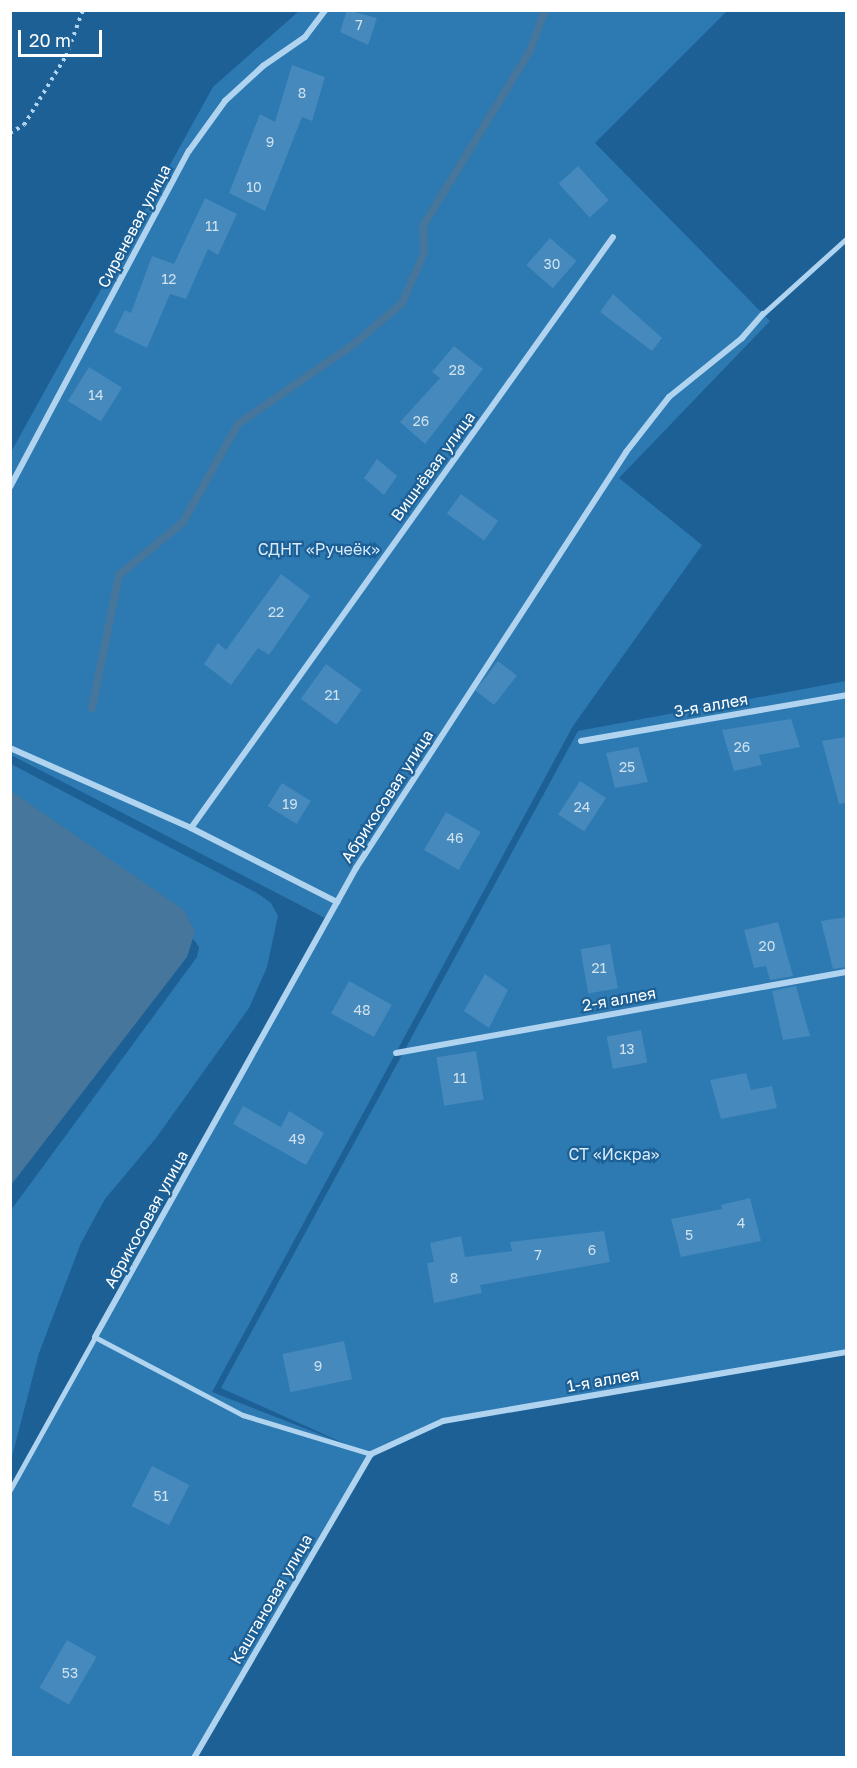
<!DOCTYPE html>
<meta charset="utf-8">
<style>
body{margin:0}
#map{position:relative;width:857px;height:1768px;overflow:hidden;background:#1d6096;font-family:"Golos Text",sans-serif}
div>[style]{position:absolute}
.green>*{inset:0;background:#2d79b2}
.water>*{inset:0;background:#46769b}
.stream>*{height:8px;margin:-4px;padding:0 4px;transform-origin:4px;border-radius:4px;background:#46769b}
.building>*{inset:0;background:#4589bd;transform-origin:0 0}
.path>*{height:4px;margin-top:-2px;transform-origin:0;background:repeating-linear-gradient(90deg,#b0d4ef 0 3px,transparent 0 7.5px)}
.lane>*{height:4.5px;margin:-2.25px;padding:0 2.25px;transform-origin:2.25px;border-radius:2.25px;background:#b0d4ef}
.street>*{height:6px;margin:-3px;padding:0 3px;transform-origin:3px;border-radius:3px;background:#b0d4ef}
span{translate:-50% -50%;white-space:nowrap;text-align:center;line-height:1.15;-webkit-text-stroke:4.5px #1d6096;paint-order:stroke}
.number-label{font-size:14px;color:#d0e2ee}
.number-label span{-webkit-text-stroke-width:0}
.street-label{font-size:16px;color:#fff}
.park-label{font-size:16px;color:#d7ebfb}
.frame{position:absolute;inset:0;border:12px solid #fff;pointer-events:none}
.scale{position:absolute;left:18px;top:30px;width:84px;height:27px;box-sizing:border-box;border:3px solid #fff;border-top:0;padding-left:8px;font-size:18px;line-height:21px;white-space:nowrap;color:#fff;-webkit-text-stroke:4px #1d6096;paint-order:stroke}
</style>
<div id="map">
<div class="green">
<div style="clip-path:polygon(299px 11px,727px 11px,595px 143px,770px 321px,619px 478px,702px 545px,573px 726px,212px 1392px,350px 1446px,221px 1388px,578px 731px,846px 681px,846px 1350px,443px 1421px,371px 1454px,194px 1757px,11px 1758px,11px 1486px,325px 918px,11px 755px,11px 452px,213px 87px)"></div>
<div style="clip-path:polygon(11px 764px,257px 893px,271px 903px,278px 916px,267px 967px,249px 1008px,156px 1138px,105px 1199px,81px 1243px,39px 1353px,11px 1460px,11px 1210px,197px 957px,199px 947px,184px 926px,11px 814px)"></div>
</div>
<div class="water">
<div style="clip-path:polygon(11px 791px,184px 910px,195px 932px,187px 957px,11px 1185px)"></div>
</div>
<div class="stream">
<div style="left:92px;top:708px;width:136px;rotate:-78.5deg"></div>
<div style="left:119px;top:575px;width:83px;rotate:-39.6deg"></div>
<div style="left:183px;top:522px;width:112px;rotate:-60.7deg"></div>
<div style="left:238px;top:424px;width:141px;rotate:-34.6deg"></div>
<div style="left:354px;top:344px;width:63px;rotate:-40.5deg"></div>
<div style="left:402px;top:303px;width:55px;rotate:-66.3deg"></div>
<div style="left:424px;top:253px;width:27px;rotate:-92deg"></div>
<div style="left:423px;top:226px;width:205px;rotate:-58.6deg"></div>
<div style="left:530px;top:51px;width:44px;rotate:-69.9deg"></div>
</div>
<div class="building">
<div style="clip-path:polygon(347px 10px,377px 18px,368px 45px,340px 32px)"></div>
<div style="clip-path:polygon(292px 65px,325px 77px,312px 121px,302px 117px,265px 211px,229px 193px,260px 114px,275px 122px)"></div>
<div style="left:578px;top:166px;width:46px;height:26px;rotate:48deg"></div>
<div style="clip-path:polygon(205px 198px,237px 214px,218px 255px,208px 249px,186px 299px,170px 294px,147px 348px,114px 332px,125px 310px,131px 313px,152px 256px,174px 264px)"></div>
<div style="left:550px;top:238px;width:35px;height:36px;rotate:41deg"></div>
<div style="clip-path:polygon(613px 294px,662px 338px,652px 351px,600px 312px)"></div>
<div style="clip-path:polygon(454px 346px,483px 369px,425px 444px,400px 422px,440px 378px,432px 372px)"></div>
<div style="left:89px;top:367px;width:39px;height:40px;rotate:32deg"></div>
<div style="clip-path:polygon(377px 459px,397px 476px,384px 495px,364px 478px)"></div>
<div style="left:461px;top:494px;width:46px;height:24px;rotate:36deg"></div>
<div style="clip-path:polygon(281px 574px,310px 596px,269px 655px,258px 648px,231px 685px,204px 664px,218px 643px,226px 650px)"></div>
<div style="left:498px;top:661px;width:24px;height:37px;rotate:38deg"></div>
<div style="left:326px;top:664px;width:44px;height:43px;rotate:36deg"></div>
<div style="clip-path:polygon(791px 719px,800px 747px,759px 755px,762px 765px,734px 771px,722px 730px)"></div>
<div style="clip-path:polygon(846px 737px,846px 803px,839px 804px,822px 741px)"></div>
<div style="clip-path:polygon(638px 747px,648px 782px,615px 788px,606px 753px)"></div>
<div style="left:580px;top:781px;width:31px;height:40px;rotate:33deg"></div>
<div style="left:282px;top:783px;width:34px;height:27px;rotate:32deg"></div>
<div style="left:446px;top:812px;width:40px;height:44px;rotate:30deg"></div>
<div style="clip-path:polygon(846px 917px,846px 967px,833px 969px,821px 921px)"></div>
<div style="clip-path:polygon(778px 922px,793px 976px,770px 980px,766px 966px,754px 968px,744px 930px)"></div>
<div style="left:610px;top:944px;width:45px;height:30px;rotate:80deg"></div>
<div style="clip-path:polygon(485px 974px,508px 990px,489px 1028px,464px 1011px)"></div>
<div style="left:349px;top:981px;width:49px;height:37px;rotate:29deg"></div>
<div style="clip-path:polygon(796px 986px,810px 1036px,783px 1040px,772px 991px)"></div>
<div style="left:641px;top:1030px;width:33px;height:35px;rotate:79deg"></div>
<div style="left:476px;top:1051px;width:49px;height:40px;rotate:81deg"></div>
<div style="clip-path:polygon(746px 1073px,751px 1090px,772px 1086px,777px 1108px,721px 1119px,710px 1080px)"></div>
<div style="clip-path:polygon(243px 1106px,281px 1127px,289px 1111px,324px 1133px,306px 1165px,233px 1124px)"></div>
<div style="clip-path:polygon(750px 1198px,761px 1241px,681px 1257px,671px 1219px,722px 1209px,721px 1205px)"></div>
<div style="clip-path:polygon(604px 1231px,610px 1262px,480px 1285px,482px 1293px,434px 1303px,427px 1263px,434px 1262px,430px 1243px,461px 1236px,465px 1257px,512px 1251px,510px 1242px)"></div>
<div style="left:344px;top:1341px;width:39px;height:63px;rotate:78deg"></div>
<div style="left:152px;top:1466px;width:42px;height:45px;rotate:27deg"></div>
<div style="left:67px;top:1640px;width:34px;height:55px;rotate:30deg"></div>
</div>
<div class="path">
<div style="left:10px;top:133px;width:16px;rotate:-30deg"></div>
<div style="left:24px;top:125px;width:81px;rotate:-58.7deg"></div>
<div style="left:66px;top:56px;width:49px;rotate:-69.7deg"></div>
</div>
<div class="lane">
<div style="left:763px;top:314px;width:112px;rotate:-42.1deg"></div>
<div style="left:10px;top:1490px;width:175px;rotate:-60.9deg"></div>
<div style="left:95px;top:1337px;width:167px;rotate:27.8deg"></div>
<div style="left:243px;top:1415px;width:134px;rotate:16.9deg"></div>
</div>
<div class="street">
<div style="left:10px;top:487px;width:381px;rotate:-62deg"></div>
<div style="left:189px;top:151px;width:62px;rotate:-54.2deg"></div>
<div style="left:225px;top:101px;width:52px;rotate:-42.6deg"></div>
<div style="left:263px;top:66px;width:51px;rotate:-34.6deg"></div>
<div style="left:305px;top:37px;width:34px;rotate:-53deg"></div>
<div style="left:581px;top:741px;width:269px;rotate:-9.8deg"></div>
<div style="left:10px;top:748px;width:198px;rotate:23.8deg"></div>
<div style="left:191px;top:828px;width:164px;rotate:26.9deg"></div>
<div style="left:191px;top:828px;width:726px;rotate:-54.47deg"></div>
<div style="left:396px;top:1053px;width:457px;rotate:-10.2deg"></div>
<div style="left:95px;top:1337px;width:537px;rotate:-60.9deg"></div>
<div style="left:356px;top:868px;width:496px;rotate:-57deg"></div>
<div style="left:626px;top:452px;width:70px;rotate:-52deg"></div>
<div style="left:669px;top:397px;width:94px;rotate:-38.9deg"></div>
<div style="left:742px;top:338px;width:32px;rotate:-49deg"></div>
<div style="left:194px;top:1758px;width:352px;rotate:-59.8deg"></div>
<div style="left:371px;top:1454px;width:79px;rotate:-24.6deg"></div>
<div style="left:443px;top:1421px;width:409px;rotate:-9.7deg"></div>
</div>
<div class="number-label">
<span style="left:359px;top:25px">7</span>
<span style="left:302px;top:93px">8</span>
<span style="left:270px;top:142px">9</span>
<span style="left:254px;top:187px">10</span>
<span style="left:212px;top:226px">11</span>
<span style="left:552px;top:264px">30</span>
<span style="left:169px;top:279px">12</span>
<span style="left:457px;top:370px">28</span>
<span style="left:96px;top:395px">14</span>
<span style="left:421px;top:421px">26</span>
<span style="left:276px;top:612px">22</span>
<span style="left:332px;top:695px">21</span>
<span style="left:742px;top:747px">26</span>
<span style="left:627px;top:767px">25</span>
<span style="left:290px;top:804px">19</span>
<span style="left:582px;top:807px">24</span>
<span style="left:455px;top:838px">46</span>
<span style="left:767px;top:946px">20</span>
<span style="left:599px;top:968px">21</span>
<span style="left:362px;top:1010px">48</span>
<span style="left:627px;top:1049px">13</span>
<span style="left:460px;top:1078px">11</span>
<span style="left:297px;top:1139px">49</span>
<span style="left:741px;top:1223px">4</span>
<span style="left:689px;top:1235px">5</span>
<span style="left:592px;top:1250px">6</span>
<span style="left:538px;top:1255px">7</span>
<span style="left:454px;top:1278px">8</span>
<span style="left:318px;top:1366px">9</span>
<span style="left:161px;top:1496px">51</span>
<span style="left:70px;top:1673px">53</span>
</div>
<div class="street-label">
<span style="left:134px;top:226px;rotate:-62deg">Сиреневая улица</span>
<span style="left:433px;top:466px;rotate:-54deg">Вишнёвая улица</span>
<span style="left:711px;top:705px;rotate:-10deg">3-я аллея</span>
<span style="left:387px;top:796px;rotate:-57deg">Абрикосовая улица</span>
<span style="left:619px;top:999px;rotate:-10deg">2-я аллея</span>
<span style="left:146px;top:1219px;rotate:-61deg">Абрикосовая улица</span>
<span style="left:603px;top:1380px;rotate:-10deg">1-я аллея</span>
<span style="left:271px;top:1599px;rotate:-60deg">Каштановая улица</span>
</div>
<div class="park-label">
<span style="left:319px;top:549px">СДНТ «Ручеёк»</span>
<span style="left:614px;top:1154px">СТ «Искра»</span>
</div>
<div class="frame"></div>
<div class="scale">20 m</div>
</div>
